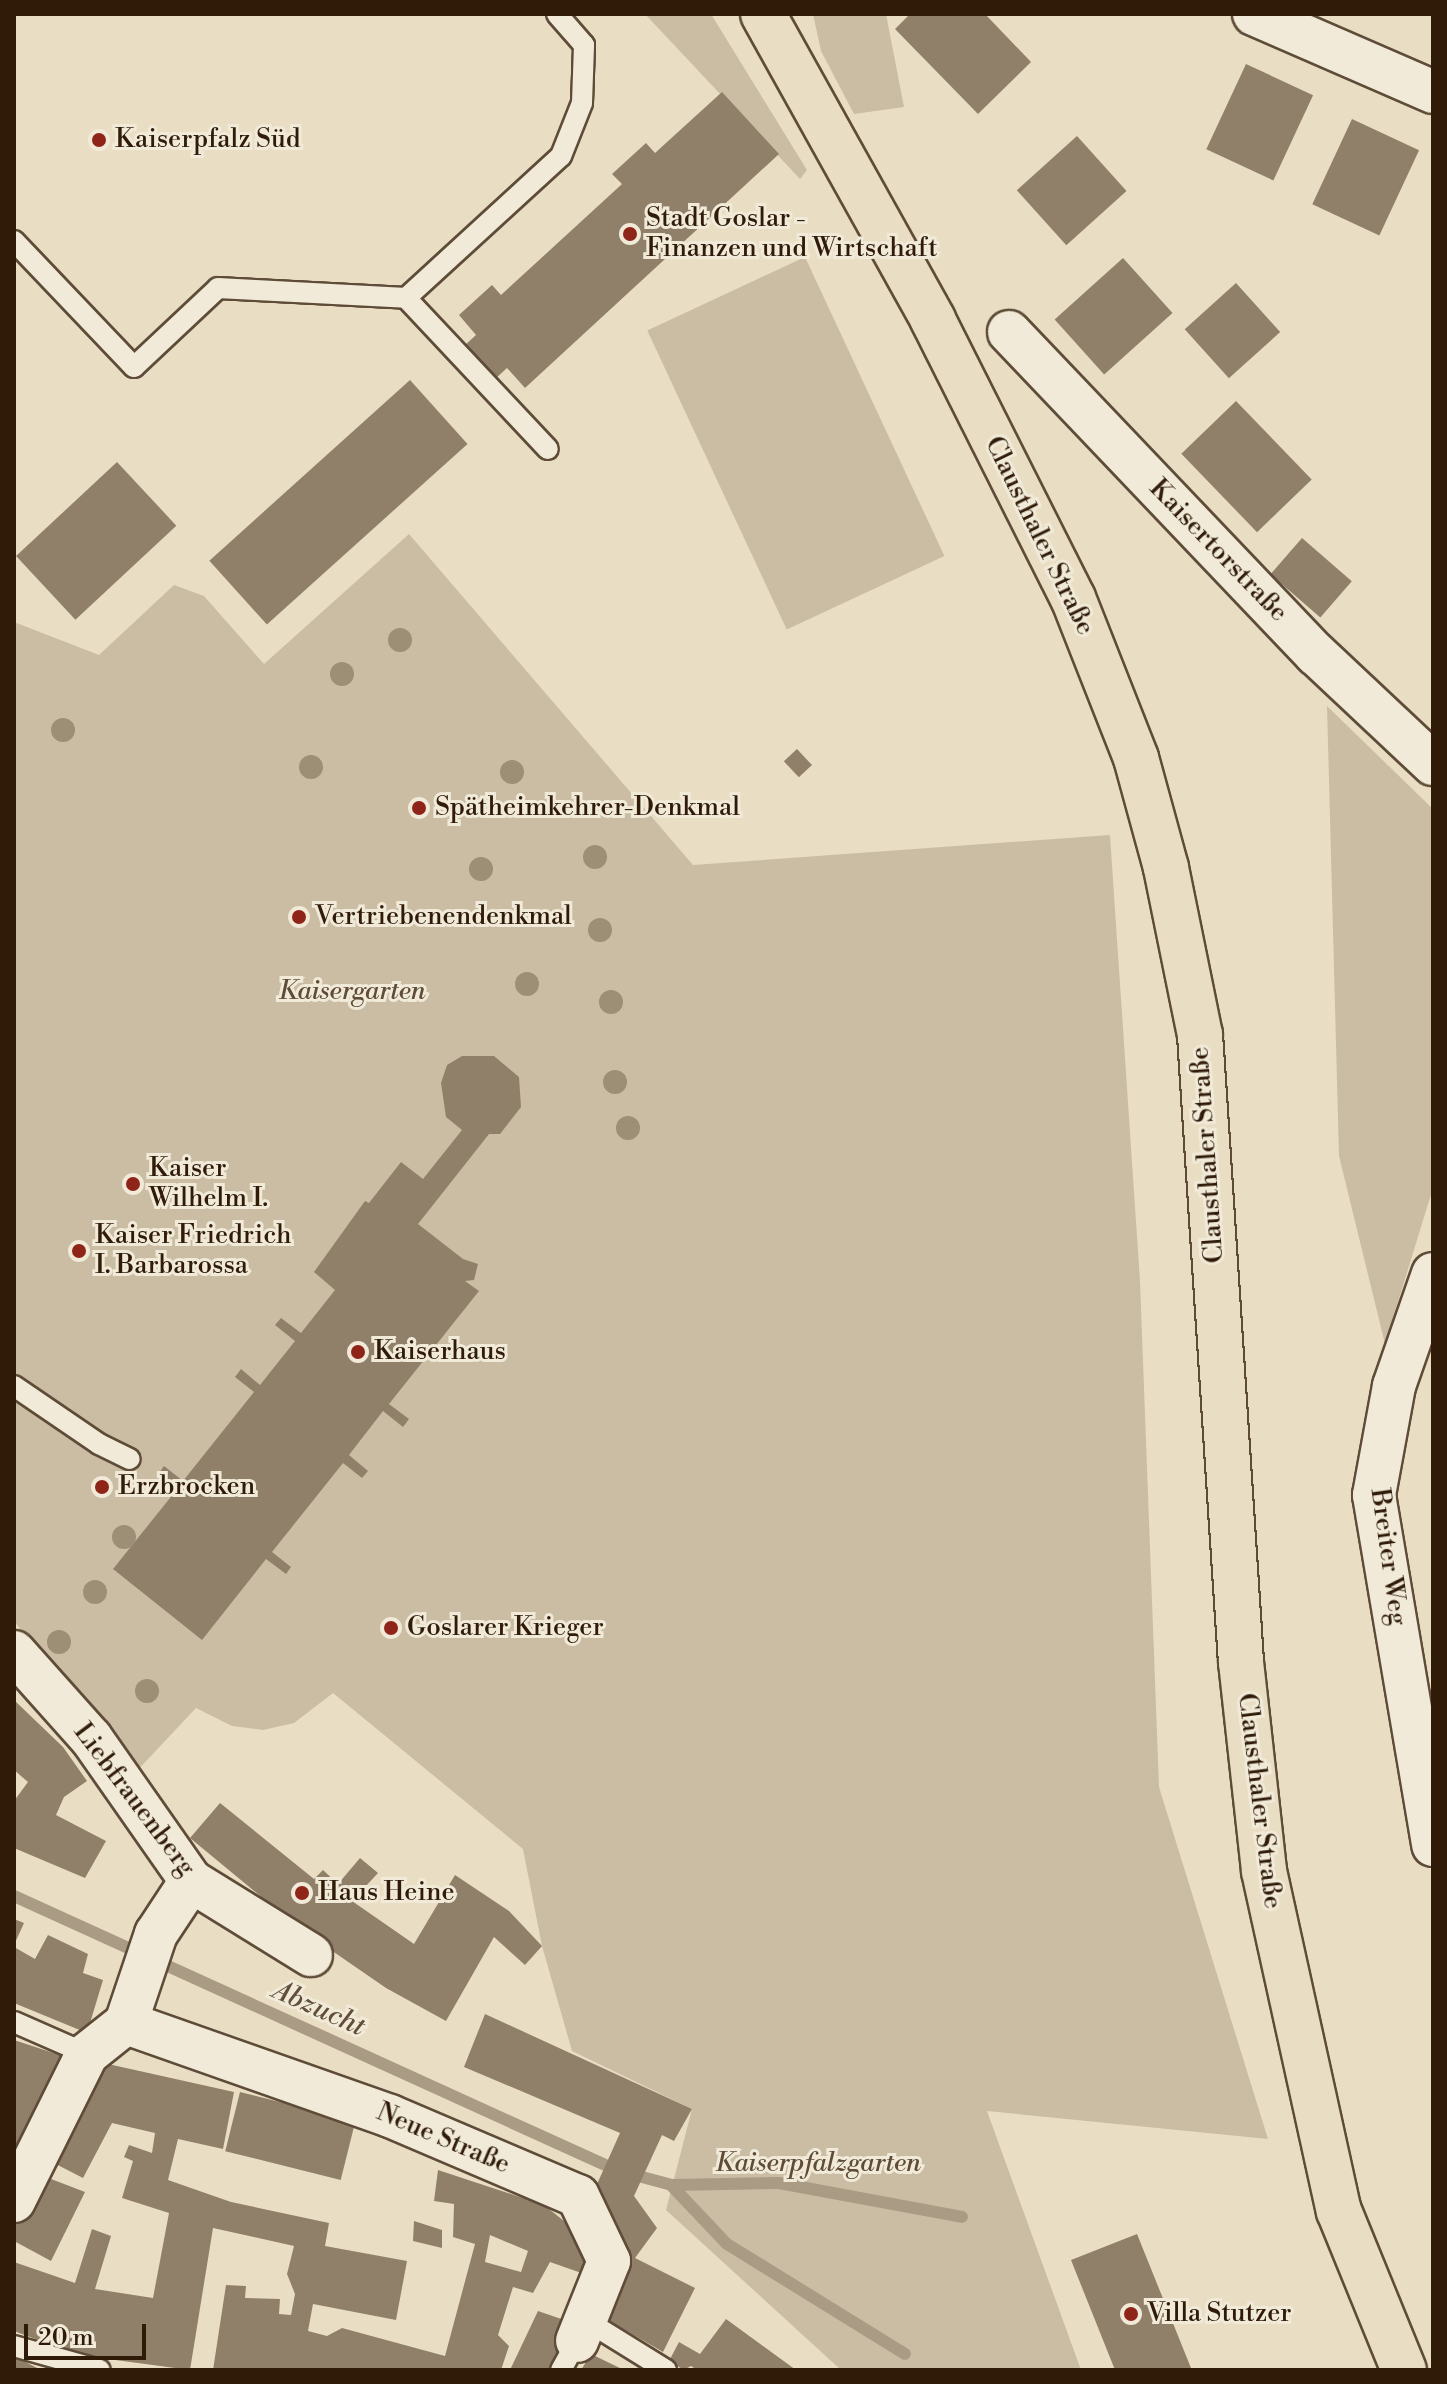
<!DOCTYPE html>
<meta charset="utf-8">
<style>
body{margin:0}
#map{position:relative;width:1447px;height:2384px;overflow:hidden;background:#e9dec3;font-family:"Libre Bodoni",serif}
div>[style]{position:absolute}
.green>*{inset:0;background:#cabda3;transform-origin:0 0}
.stream>*{height:12px;margin:-6px;padding:0 6px;transform-origin:6px;border-radius:6px;background:#aa9c84}
.building>*{inset:0;background:#90806a;transform-origin:0 0}
.roads{filter:drop-shadow(2px 0 #5e4c38) drop-shadow(-2px 0 #5e4c38) drop-shadow(0 2px #5e4c38) drop-shadow(0 -2px #5e4c38)}
.service>*{height:20px;margin:-10px;padding:0 10px;transform-origin:10px;border-radius:10px;background:#f1ead8}
.minor>*{height:42px;margin:-21px;padding:0 21px;transform-origin:21px;border-radius:21px;background:#f1ead8}
.primary>*{height:44px;margin:-22px;padding:0 22px;transform-origin:22px;border-radius:22px;background:#e9dec3}
.trees>*{width:24px;height:24px;margin:-12px;border-radius:50%;background:#9d8e76}
.dots>*{width:22px;height:22px;translate:-50% -50%;box-sizing:border-box;border:4px solid #f1ead8;border-radius:50%}
span{translate:-50% -50%;white-space:nowrap;text-align:center;line-height:1.15;-webkit-text-stroke:6px #f1ead8;paint-order:stroke}
.poi-label{font-size:26px;color:#301b09}
.left{translate:0 -50%;text-align:left}
.street-label{font-size:26px;color:#301b09}
.park-label{font-size:26px;color:#5e4c37;font-style:italic}
.water-label{font-size:28px;color:#614f3a;font-style:italic}
.frame{position:absolute;inset:0;border:16px solid #301b09;pointer-events:none}
.scale{position:absolute;left:24px;top:2324px;width:122px;height:36px;box-sizing:border-box;border:4px solid #301b09;border-top:0;padding-left:10px;font-size:24px;line-height:28px;white-space:nowrap;color:#301b09;-webkit-text-stroke:6px #f1ead8;paint-order:stroke}
</style>
<div id="map">
<div class="green">
<div style="clip-path:polygon(645px 14px,711px 14px,807px 170px,800px 179px)"></div>
<div style="clip-path:polygon(813px 14px,886px 14px,904px 107px,854px 114px,821px 51px)"></div>
<div style="left:805px;top:257px;width:330px;height:174px;rotate:65deg"></div>
<div style="clip-path:polygon(409px 534px,693px 865px,1110px 835px,1140px 1281px,1159px 1787px,1268px 2139px,987px 2111px,1081px 2370px,841px 2370px,666px 2210px,692px 2109px,572px 2051px,542px 1946px,523px 1849px,333px 1693px,294px 1723px,263px 1730px,232px 1726px,196px 1708px,134px 1774px,14px 1621px,14px 622px,99px 655px,174px 585px,204px 596px,264px 664px)"></div>
<div style="clip-path:polygon(1327px 706px,1433px 809px,1433px 1188px,1385px 1344px,1339px 1156px)"></div>
</div>
<div class="stream">
<div style="left:14px;top:1896px;width:649px;rotate:24.47deg"></div>
<div style="left:642px;top:2177px;width:30px;rotate:15deg"></div>
<div style="left:671px;top:2185px;width:108px;rotate:-1.1deg"></div>
<div style="left:779px;top:2183px;width:186px;rotate:10.5deg"></div>
<div style="left:671px;top:2185px;width:81px;rotate:46.5deg"></div>
<div style="left:727px;top:2244px;width:209px;rotate:31.7deg"></div>
</div>
<div class="building">
<div style="clip-path:polygon(910px 14px,985px 14px,1031px 62px,978px 114px,895px 29px)"></div>
<div style="left:1246px;top:64px;width:74px;height:94px;rotate:25deg"></div>
<div style="clip-path:polygon(722px 92px,779px 154px,525px 388px,507px 368px,494px 380px,464px 346px,476px 335px,459px 315px,492px 285px,501px 295px,622px 184px,612px 174px,646px 143px,655px 153px)"></div>
<div style="left:1352px;top:119px;width:74px;height:94px;rotate:25deg"></div>
<div style="left:1077px;top:136px;width:74px;height:81px;rotate:48deg"></div>
<div style="left:1123px;top:258px;width:74px;height:92px;rotate:48deg"></div>
<div style="left:1236px;top:283px;width:66px;height:69px;rotate:48deg"></div>
<div style="left:410px;top:380px;width:86px;height:270px;rotate:48deg"></div>
<div style="left:1236px;top:401px;width:109px;height:76px;rotate:46deg"></div>
<div style="left:117px;top:462px;width:87px;height:138px;rotate:47deg"></div>
<div style="left:1302px;top:538px;width:66px;height:48px;rotate:41deg"></div>
<div style="left:797px;top:749px;width:22px;height:18px;rotate:47deg"></div>
<div style="clip-path:polygon(462px 1056px,494px 1056px,519px 1077px,521px 1107px,500px 1134px,489px 1134px,418px 1224px,463px 1259px,478px 1264px,474px 1280px,465px 1281px,479px 1291px,389px 1404px,409px 1419px,403px 1427px,383px 1411px,349px 1455px,368px 1471px,362px 1478px,343px 1463px,272px 1552px,291px 1567px,286px 1574px,266px 1559px,202px 1640px,113px 1569px,178px 1488px,159px 1473px,164px 1466px,183px 1481px,254px 1392px,235px 1377px,241px 1369px,260px 1385px,295px 1341px,275px 1325px,281px 1318px,301px 1333px,335px 1290px,314px 1272px,365px 1201px,369px 1203px,401px 1162px,423px 1179px,462px 1130px,446px 1117px,441px 1083px,447px 1065px)"></div>
<div style="clip-path:polygon(14px 1700px,63px 1747px,87px 1781px,64px 1797px,56px 1815px,106px 1841px,85px 1878px,14px 1848px,14px 1801px,28px 1782px,14px 1770px)"></div>
<div style="clip-path:polygon(220px 1803px,314px 1879px,323px 1870px,338px 1884px,360px 1858px,378px 1873px,352px 1901px,414px 1944px,455px 1875px,509px 1911px,542px 1946px,525px 1965px,494px 1937px,446px 2021px,386px 1988px,299px 1928px,190px 1838px)"></div>
<div style="clip-path:polygon(14px 1919px,24px 1923px,14px 1945px)"></div>
<div style="clip-path:polygon(48px 1935px,88px 1954px,83px 1973px,103px 1980px,87px 2033px,14px 2003px,14px 1947px,35px 1959px)"></div>
<div style="clip-path:polygon(485px 2014px,692px 2109px,674px 2141px,662px 2135px,634px 2196px,657px 2228px,635px 2258px,695px 2288px,663px 2352px,603px 2317px,632px 2256px,620px 2251px,593px 2193px,620px 2133px,464px 2067px)"></div>
<div style="clip-path:polygon(14px 2040px,75px 2060px,14px 2171px)"></div>
<div style="clip-path:polygon(evenodd,99px 2062px,234px 2092px,223px 2149px,178px 2139px,168px 2180px,231px 2202px,329px 2223px,325px 2246px,407px 2261px,396px 2320px,313px 2304px,308px 2331px,327px 2336px,342px 2328px,445px 2356px,475px 2244px,453px 2237px,454px 2204px,434px 2201px,438px 2170px,544px 2205px,584px 2237px,593px 2258px,587px 2275px,550px 2262px,533px 2293px,513px 2287px,498px 2335px,509px 2346px,501px 2370px,213px 2370px,226px 2285px,246px 2286px,245px 2298px,280px 2299px,279px 2314px,291px 2315px,295px 2294px,287px 2274px,294px 2246px,213px 2228px,190px 2370px,78px 2355px,14px 2331px,14px 2262px,75px 2283px,92px 2229px,111px 2236px,95px 2289px,153px 2298px,169px 2213px,122px 2198px,133px 2161px,124px 2157px,129px 2145px,152px 2153px,155px 2133px,112px 2123px,83px 2178px,46px 2159px,99px 2062px,490px 2235px,528px 2251px,521px 2272px,485px 2262px,490px 2235px)"></div>
<div style="left:240px;top:2092px;width:119px;height:61px;rotate:14deg"></div>
<div style="clip-path:polygon(38px 2174px,85px 2192px,51px 2261px,14px 2241px,14px 2221px)"></div>
<div style="clip-path:polygon(414px 2221px,442px 2230px,442px 2248px,413px 2241px)"></div>
<div style="clip-path:polygon(1137px 2234px,1191px 2368px,1185px 2370px,1115px 2370px,1071px 2260px)"></div>
<div style="clip-path:polygon(538px 2311px,573px 2323px,551px 2370px,510px 2370px)"></div>
<div style="clip-path:polygon(726px 2319px,796px 2370px,697px 2370px,691px 2366px,684px 2370px,669px 2361px,679px 2342px,700px 2354px)"></div>
<div style="clip-path:polygon(591px 2354px,624px 2370px,581px 2370px)"></div>
<div style="clip-path:polygon(14px 2356px,41px 2370px,14px 2370px)"></div>
</div>
<div class="roads">
<div class="service">
<div style="left:14px;top:241px;width:174px;rotate:46.4deg"></div>
<div style="left:134px;top:367px;width:115px;rotate:-43.2deg"></div>
<div style="left:218px;top:288px;width:188px;rotate:3deg"></div>
<div style="left:406px;top:298px;width:210px;rotate:-42.5deg"></div>
<div style="left:561px;top:156px;width:57px;rotate:-68.4deg"></div>
<div style="left:582px;top:103px;width:58px;rotate:-88deg"></div>
<div style="left:584px;top:45px;width:41px;rotate:-131.1deg"></div>
<div style="left:406px;top:298px;width:207px;rotate:46.8deg"></div>
<div style="left:14px;top:1386px;width:103px;rotate:34.3deg"></div>
<div style="left:99px;top:1444px;width:34px;rotate:26deg"></div>
<div style="left:14px;top:2022px;width:80px;rotate:23.7deg"></div>
<div style="left:587px;top:2321px;width:93px;rotate:31.8deg"></div>
<div style="left:14px;top:2346px;width:89px;rotate:15.6deg"></div>
<div style="left:561px;top:2370px;width:33px;rotate:-61deg"></div>
</div>
<div class="minor">
<div style="left:1254px;top:14px;width:195px;rotate:23.5deg"></div>
<div style="left:1009px;top:332px;width:445px;rotate:46.4deg"></div>
<div style="left:1316px;top:654px;width:161px;rotate:43.2deg"></div>
<div style="left:1433px;top:1274px;width:119px;rotate:109.2deg"></div>
<div style="left:1394px;top:1386px;width:111px;rotate:100.4deg"></div>
<div style="left:1374px;top:1495px;width:355px;rotate:80.4deg"></div>
<div style="left:14px;top:1652px;width:115px;rotate:48.2deg"></div>
<div style="left:91px;top:1738px;width:174px;rotate:55deg"></div>
<div style="left:191px;top:1881px;width:141px;rotate:31.7deg"></div>
<div style="left:126px;top:2023px;width:280px;rotate:19.4deg"></div>
<div style="left:390px;top:2116px;width:204px;rotate:23.1deg"></div>
<div style="left:578px;top:2196px;width:72px;rotate:64.5deg"></div>
<div style="left:609px;top:2261px;width:86px;rotate:111.8deg"></div>
<div style="left:14px;top:2201px;width:164px;rotate:-63.6deg"></div>
<div style="left:87px;top:2054px;width:50px;rotate:-38.5deg"></div>
<div style="left:126px;top:2023px;width:94px;rotate:-71.4deg"></div>
<div style="left:156px;top:1934px;width:64px;rotate:-56.6deg"></div>
</div>
<div class="primary">
<div style="left:763px;top:14px;width:350px;rotate:60.9deg"></div>
<div style="left:933px;top:320px;width:311px;rotate:63.3deg"></div>
<div style="left:1073px;top:598px;width:172px;rotate:68.5deg"></div>
<div style="left:1136px;top:758px;width:114px;rotate:74.7deg"></div>
<div style="left:1166px;top:868px;width:170px;rotate:78.5deg"></div>
<div style="left:1200px;top:1035px;width:628px;rotate:86.26deg"></div>
<div style="left:1241px;top:1662px;width:210px;rotate:83.7deg"></div>
<div style="left:1264px;top:1871px;width:348px;rotate:77.6deg"></div>
<div style="left:1339px;top:2211px;width:172px;rotate:67.8deg"></div>
</div>
</div>
<div class="trees">
<div style="left:400px;top:640px"></div>
<div style="left:342px;top:674px"></div>
<div style="left:63px;top:730px"></div>
<div style="left:311px;top:767px"></div>
<div style="left:512px;top:772px"></div>
<div style="left:595px;top:857px"></div>
<div style="left:481px;top:869px"></div>
<div style="left:600px;top:930px"></div>
<div style="left:527px;top:984px"></div>
<div style="left:611px;top:1002px"></div>
<div style="left:615px;top:1082px"></div>
<div style="left:628px;top:1128px"></div>
<div style="left:124px;top:1537px"></div>
<div style="left:95px;top:1592px"></div>
<div style="left:59px;top:1642px"></div>
<div style="left:147px;top:1691px"></div>
</div>
<div class="dots">
<div style="left:99px;top:140px;background:#8f2418"></div>
<div style="left:630px;top:234px;background:#8f2418"></div>
<div style="left:419px;top:808px;background:#8f2418"></div>
<div style="left:299px;top:917px;background:#8f2418"></div>
<div style="left:133px;top:1184px;background:#8f2418"></div>
<div style="left:79px;top:1251px;background:#8f2418"></div>
<div style="left:358px;top:1352px;background:#8f2418"></div>
<div style="left:102px;top:1487px;background:#8f2418"></div>
<div style="left:391px;top:1628px;background:#8f2418"></div>
<div style="left:302px;top:1893px;background:#8f2418"></div>
<div style="left:1131px;top:2314px;background:#8f2418"></div>
</div>
<div class="poi-label">
<span class="left" style="left:115px;top:140px">Kaiserpfalz Süd</span>
<span class="left" style="left:646px;top:234px">Stadt Goslar -<br>Finanzen und Wirtschaft</span>
<span class="left" style="left:435px;top:808px">Spätheimkehrer-Denkmal</span>
<span class="left" style="left:315px;top:917px">Vertriebenendenkmal</span>
<span class="left" style="left:149px;top:1184px">Kaiser<br>Wilhelm I.</span>
<span class="left" style="left:95px;top:1251px">Kaiser Friedrich<br>I. Barbarossa</span>
<span class="left" style="left:374px;top:1352px">Kaiserhaus</span>
<span class="left" style="left:118px;top:1487px">Erzbrocken</span>
<span class="left" style="left:407px;top:1628px">Goslarer Krieger</span>
<span class="left" style="left:318px;top:1893px">Haus Heine</span>
<span class="left" style="left:1147px;top:2314px">Villa Stutzer</span>
</div>
<div class="street-label">
<span style="left:1039px;top:536px;rotate:64deg">Clausthaler Straße</span>
<span style="left:1218px;top:551px;rotate:46deg">Kaisertorstraße</span>
<span style="left:1208px;top:1155px;rotate:-94deg">Clausthaler Straße</span>
<span style="left:1388px;top:1557px;rotate:82deg">Breiter Weg</span>
<span style="left:134px;top:1800px;rotate:53deg">Liebfrauenberg</span>
<span style="left:1259px;top:1801px;rotate:83deg">Clausthaler Straße</span>
<span style="left:443px;top:2139px;rotate:23deg">Neue Straße</span>
</div>
<div class="park-label">
<span style="left:352px;top:992px">Kaisergarten</span>
<span style="left:818px;top:2164px">Kaiserpfalzgarten</span>
</div>
<div class="water-label">
<span style="left:319px;top:2009px;rotate:24deg">Abzucht</span>
</div>
<div class="frame"></div>
<div class="scale">20 m</div>
</div>
